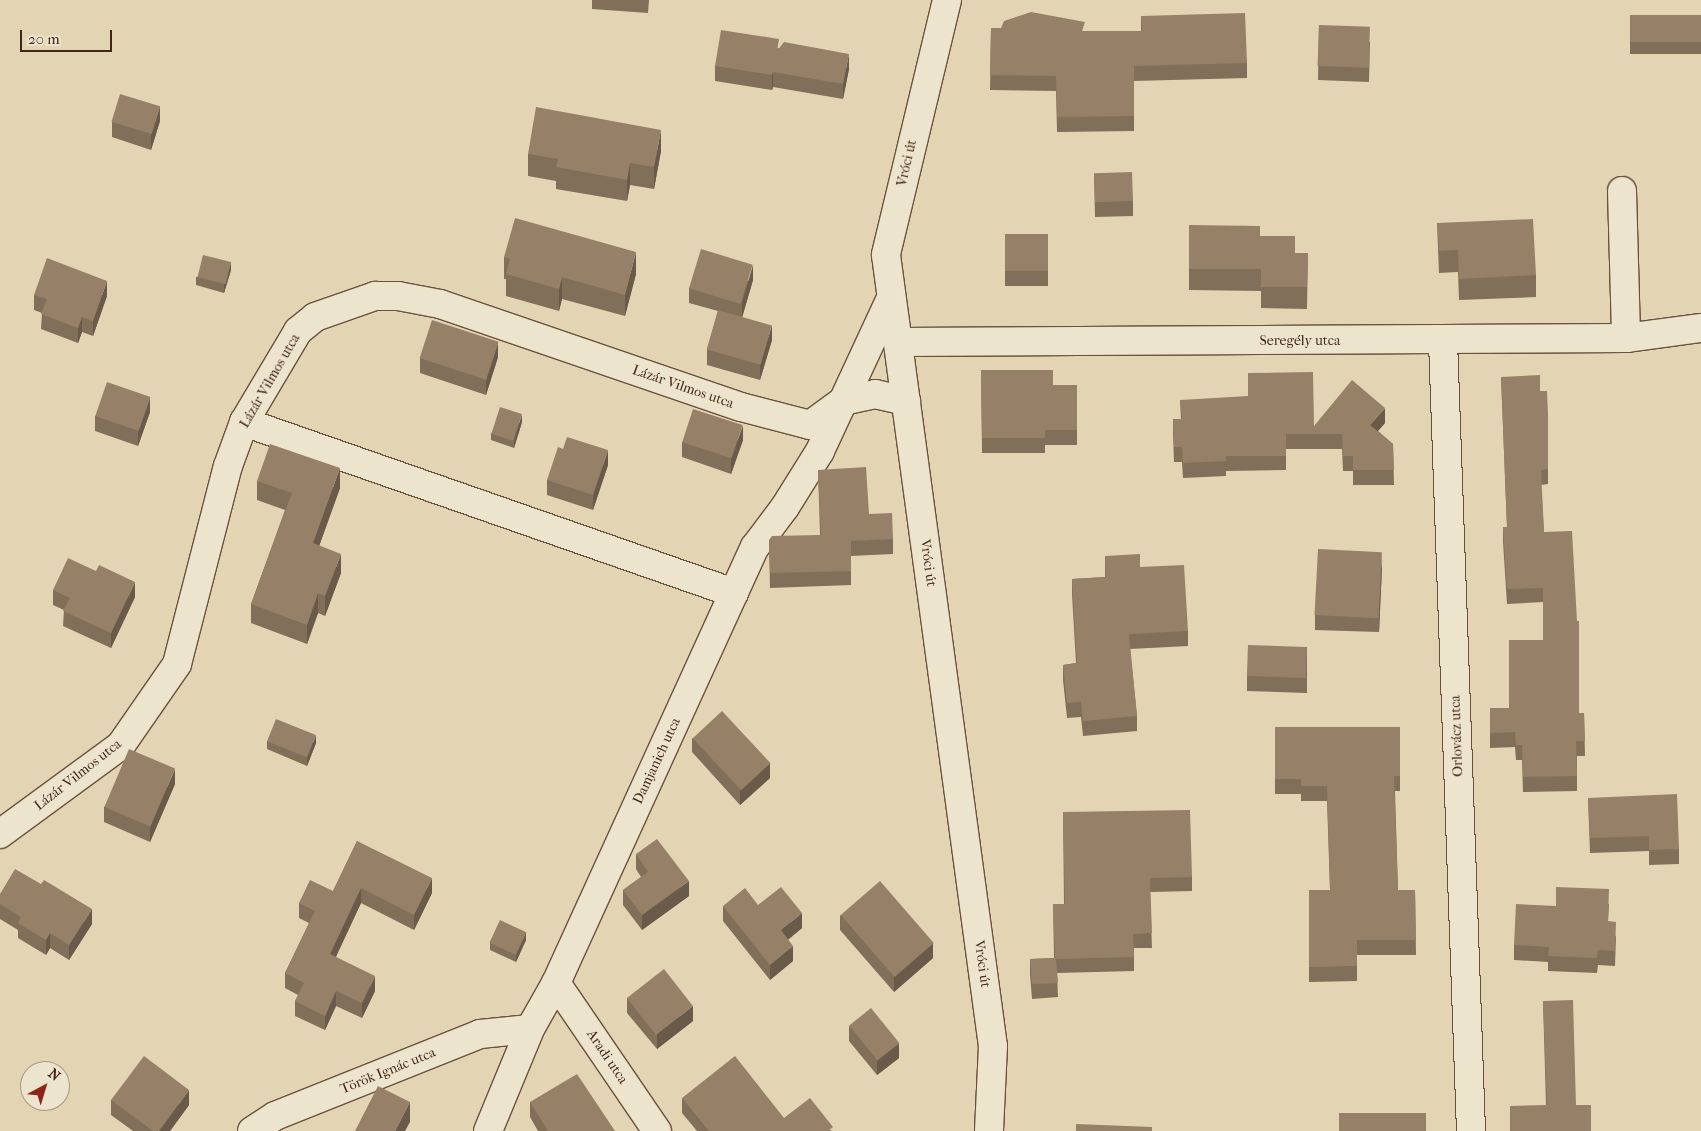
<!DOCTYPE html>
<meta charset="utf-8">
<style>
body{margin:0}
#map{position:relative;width:1701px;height:1131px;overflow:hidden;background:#e3d5b4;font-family:"IM FELL French Canon",serif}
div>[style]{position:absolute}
.roads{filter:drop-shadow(1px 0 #6a523e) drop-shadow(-1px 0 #6a523e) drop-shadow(0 1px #6a523e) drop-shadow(0 -1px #6a523e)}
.minor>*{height:28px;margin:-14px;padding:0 14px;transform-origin:14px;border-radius:14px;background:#ede4ce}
.wall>*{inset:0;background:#816f59;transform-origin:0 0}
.shaded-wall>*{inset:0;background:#695a49}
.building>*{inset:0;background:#968168;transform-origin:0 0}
span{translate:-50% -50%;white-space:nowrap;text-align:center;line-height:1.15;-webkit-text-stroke:4px #ede4ce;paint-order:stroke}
.street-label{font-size:14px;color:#422716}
.north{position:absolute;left:20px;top:1061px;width:50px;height:50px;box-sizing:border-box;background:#ede4ce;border:1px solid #a99884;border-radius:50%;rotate:39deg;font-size:14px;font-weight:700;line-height:20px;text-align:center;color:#422716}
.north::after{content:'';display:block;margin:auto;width:18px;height:22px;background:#8f2418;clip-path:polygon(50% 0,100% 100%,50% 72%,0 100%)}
.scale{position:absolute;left:20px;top:30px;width:92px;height:22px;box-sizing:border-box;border:2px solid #422716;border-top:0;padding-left:6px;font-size:15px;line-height:18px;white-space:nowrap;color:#422716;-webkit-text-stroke:4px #ede4ce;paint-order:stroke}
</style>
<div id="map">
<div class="roads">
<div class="minor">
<div style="left:947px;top:0;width:262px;rotate:103.5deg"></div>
<div style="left:886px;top:255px;width:798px;rotate:82.3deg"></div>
<div style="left:993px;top:1046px;width:85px;rotate:92.7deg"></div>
<div style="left:1622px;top:191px;width:147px;rotate:88.4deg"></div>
<div style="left:1443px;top:341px;width:790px;rotate:87.97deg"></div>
<div style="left:898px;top:342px;width:728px;rotate:-0.31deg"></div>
<div style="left:1626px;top:338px;width:76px;rotate:-7.6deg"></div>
<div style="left:244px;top:422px;width:519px;rotate:19.24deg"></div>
<div style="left:0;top:834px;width:150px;rotate:-36.3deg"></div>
<div style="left:121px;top:745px;width:98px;rotate:-55.3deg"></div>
<div style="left:177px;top:664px;width:204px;rotate:-75.6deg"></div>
<div style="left:228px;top:466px;width:47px;rotate:-70deg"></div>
<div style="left:244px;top:422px;width:106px;rotate:-59.3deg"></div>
<div style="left:298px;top:331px;width:22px;rotate:-39deg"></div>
<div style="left:315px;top:317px;width:64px;rotate:-19.3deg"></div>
<div style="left:375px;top:296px;width:23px"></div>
<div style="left:398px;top:296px;width:43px;rotate:10.8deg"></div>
<div style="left:440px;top:304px;width:318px;rotate:18.9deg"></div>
<div style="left:741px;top:407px;width:71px;rotate:14.6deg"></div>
<div style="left:810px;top:425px;width:41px;rotate:-36deg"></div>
<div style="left:843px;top:401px;width:33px;rotate:-12deg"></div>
<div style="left:875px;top:394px;width:32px;rotate:13deg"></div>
<div style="left:556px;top:983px;width:179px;rotate:55.7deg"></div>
<div style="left:252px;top:1131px;width:27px;rotate:-33deg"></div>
<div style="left:275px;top:1116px;width:221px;rotate:-21.8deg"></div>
<div style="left:480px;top:1034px;width:50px;rotate:-5.7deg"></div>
<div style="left:488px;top:1131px;width:110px;rotate:-67.6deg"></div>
<div style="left:530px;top:1029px;width:53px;rotate:-60.5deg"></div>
<div style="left:556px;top:983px;width:479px;rotate:-65.5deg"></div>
<div style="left:755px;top:547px;width:50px;rotate:-53.1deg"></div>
<div style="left:785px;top:507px;width:66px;rotate:-58deg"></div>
<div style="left:820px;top:451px;width:166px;rotate:-65.1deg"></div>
</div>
</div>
<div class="wall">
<div style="clip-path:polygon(592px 0,649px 0,648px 13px,592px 9px)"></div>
<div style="left:1701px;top:15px;width:39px;height:71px;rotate:90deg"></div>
<div style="clip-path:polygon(1141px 16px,1247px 63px,1247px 78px,1134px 81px,1134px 131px,1057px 132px,1056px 91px,990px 90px,991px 28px,1085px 31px,1141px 31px)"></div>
<div style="clip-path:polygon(1319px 25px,1370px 42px,1369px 82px,1318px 80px)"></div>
<div style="clip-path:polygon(779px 48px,849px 69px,843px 99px,773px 87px,772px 90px,715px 81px,715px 66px)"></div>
<div style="clip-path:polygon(160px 121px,151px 150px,112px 137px,112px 122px)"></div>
<div style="clip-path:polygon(661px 151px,654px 189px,630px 185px,627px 201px,556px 189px,556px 181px,528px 176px,528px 154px)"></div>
<div style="clip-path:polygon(1094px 174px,1133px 201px,1133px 216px,1095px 217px)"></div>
<div style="clip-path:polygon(1437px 223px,1536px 275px,1536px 297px,1459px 300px,1458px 272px,1439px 273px)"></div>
<div style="clip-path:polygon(1189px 225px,1260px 236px,1295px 253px,1308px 253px,1307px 309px,1261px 308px,1261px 291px,1189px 290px)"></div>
<div style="left:1005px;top:234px;width:43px;height:52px"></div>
<div style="clip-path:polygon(504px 257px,636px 274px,625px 316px,562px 299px,559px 311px,506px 296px,506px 279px,504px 279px)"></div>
<div style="clip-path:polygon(231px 270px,224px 293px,196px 285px,196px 277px)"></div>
<div style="clip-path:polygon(753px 280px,742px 317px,772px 340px,760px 380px,707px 365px,707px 350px,718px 311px,689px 303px,689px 288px)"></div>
<div style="clip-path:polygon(34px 295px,107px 296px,93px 336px,82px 332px,78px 343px,41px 329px,42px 313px,34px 310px)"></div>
<div style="clip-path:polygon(498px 357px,486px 395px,420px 373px,420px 358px)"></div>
<div style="clip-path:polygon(981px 370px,1053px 385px,1077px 385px,1077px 445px,1045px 445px,1045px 453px,982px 453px)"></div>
<div style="clip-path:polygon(1501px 377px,1540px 391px,1548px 414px,1548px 484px,1541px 485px,1544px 532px,1579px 713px,1584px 713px,1585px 756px,1577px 756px,1577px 791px,1523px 792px,1522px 760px,1516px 760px,1515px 747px,1490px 748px,1490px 708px,1509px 708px,1543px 640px,1543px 602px,1507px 604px,1503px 542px,1503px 527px,1507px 527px)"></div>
<div style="clip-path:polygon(1180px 400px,1314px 426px,1385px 423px,1378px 431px,1393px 444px,1394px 485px,1353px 485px,1353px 471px,1343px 471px,1342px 449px,1286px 449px,1286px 470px,1226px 471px,1226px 476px,1183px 478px,1182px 462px,1174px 462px,1173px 434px,1173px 419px,1181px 419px)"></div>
<div style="clip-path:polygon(150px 412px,138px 446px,95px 431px,95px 416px)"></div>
<div style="clip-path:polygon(522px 422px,514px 448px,491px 440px,491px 433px)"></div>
<div style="clip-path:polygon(743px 440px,731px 474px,682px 457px,682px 442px)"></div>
<div style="clip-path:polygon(608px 465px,593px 510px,547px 495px,547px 480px)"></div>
<div style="clip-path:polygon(818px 470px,869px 514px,893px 539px,893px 554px,851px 556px,851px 585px,770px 588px,769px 540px,820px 535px)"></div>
<div style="clip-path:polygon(257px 481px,340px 488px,319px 546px,341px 573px,325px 616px,318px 613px,307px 644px,251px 623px,251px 604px,285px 510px,257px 500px)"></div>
<div style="clip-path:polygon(1105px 556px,1140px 567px,1188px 631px,1188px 646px,1130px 649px,1137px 716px,1137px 731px,1083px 736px,1081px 717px,1067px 718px,1063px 680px,1063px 665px,1076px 663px,1072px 594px,1072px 579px,1105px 577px)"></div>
<div style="clip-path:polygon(1382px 567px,1379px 632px,1315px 630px,1315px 615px)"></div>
<div style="clip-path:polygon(53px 590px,135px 597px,111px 648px,63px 626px,64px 610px,53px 605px)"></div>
<div style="clip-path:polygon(1307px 647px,1307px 693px,1247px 691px,1247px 676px)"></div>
<div style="clip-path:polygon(1275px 727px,1400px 727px,1400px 791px,1395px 791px,1398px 890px,1415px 890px,1416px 955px,1357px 955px,1357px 981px,1309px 982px,1309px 890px,1330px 890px,1327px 801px,1301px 801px,1301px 794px,1275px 794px)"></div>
<div style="clip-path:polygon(692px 738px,770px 778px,740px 805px,692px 752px)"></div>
<div style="clip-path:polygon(267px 741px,316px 743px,307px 766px,267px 749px)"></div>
<div style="clip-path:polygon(175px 784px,150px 842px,104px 822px,104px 807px)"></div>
<div style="clip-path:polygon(1588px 798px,1679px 849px,1679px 864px,1649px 865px,1649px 851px,1590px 853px)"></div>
<div style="clip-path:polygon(1063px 812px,1192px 877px,1192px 891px,1150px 892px,1152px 948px,1134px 948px,1134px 971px,1057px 973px,1058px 997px,1032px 999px,1030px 974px,1030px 959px,1054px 958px,1053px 904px,1064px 904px)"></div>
<div style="clip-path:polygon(357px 841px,432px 893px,414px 930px,361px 903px,336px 957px,375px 991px,362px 1018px,336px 1006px,325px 1030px,295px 1016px,295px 1001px,298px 995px,285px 988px,285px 973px,309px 923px,299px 918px,299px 903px,333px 891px)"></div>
<div style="clip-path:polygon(636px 854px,689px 896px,642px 930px,623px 905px,623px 890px,641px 877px,636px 869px)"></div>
<div style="clip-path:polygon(0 894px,92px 924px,69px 960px,50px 948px,46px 955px,18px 938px,18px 930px,0 919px)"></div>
<div style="clip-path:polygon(1609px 904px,1608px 921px,1616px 937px,1615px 966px,1598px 965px,1597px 973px,1548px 971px,1548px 962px,1514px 960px,1514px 945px,1556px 906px)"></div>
<div style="clip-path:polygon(758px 905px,802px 928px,788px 940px,793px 961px,770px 980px,723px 921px,723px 906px)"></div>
<div style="clip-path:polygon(840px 915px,933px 958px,894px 992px,840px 930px)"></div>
<div style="clip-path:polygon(526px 940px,516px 962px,490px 950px,490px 943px)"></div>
<div style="clip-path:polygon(627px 998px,693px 1021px,657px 1049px,627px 1013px)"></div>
<div style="clip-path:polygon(1543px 1001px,1576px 1105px,1546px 1105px)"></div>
<div style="clip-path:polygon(849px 1026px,899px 1058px,877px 1075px,849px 1041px)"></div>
<div style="clip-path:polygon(682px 1098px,784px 1118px,833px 1131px,697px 1131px,682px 1113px)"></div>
<div style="clip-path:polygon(111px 1100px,189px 1105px,170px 1131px,133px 1131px,111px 1115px)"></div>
<div style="clip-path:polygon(530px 1102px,615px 1131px,538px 1131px,530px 1117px)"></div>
</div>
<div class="shaded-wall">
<div style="clip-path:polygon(849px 54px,849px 69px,843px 99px,843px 84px)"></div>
<div style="clip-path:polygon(773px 72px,773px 87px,772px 90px,772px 75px)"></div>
<div style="clip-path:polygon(160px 106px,160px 121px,151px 150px,151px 135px)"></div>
<div style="clip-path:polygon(661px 130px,661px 151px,654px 189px,654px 167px)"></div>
<div style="clip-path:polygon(630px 163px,630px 185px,627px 201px,627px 180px)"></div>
<div style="clip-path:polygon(636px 252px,636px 274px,625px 316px,625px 295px)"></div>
<div style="clip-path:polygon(231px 262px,231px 270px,224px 293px,224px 285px)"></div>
<div style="clip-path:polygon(753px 265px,753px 280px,742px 318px,742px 303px)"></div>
<div style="clip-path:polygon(562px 277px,562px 299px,559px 311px,559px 289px)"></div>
<div style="clip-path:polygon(107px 281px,107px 296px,93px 336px,93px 321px)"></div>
<div style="clip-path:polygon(82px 317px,82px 332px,78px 343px,78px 328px)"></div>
<div style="clip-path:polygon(772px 325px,772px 340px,760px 380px,760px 365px)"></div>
<div style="clip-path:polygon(498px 342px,498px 357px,486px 395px,486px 380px)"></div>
<div style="clip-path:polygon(150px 397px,150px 412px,138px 446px,138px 431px)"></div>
<div style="clip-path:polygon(1385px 408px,1385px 423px,1370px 440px,1370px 425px)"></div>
<div style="clip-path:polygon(522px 414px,522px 422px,514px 448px,514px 440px)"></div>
<div style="clip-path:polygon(743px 425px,743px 440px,731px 474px,731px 459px)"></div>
<div style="clip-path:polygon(608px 450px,608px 465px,593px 510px,593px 495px)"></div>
<div style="clip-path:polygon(340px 468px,340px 488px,313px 563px,313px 543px)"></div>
<div style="clip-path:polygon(1382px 552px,1382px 567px,1379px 632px,1379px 617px)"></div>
<div style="clip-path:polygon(341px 554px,341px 573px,325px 616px,325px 596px)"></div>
<div style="clip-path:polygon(135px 582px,135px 597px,111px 648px,111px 633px)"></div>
<div style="clip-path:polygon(318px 593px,318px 613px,307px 644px,307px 625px)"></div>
<div style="clip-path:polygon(316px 735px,316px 743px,307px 766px,307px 758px)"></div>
<div style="clip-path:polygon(770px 763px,770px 778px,740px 805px,740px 790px)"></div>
<div style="clip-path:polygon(175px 769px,175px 784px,150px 842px,150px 827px)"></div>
<div style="clip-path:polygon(432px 878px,432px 893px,414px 930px,414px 915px)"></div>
<div style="clip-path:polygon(689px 881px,689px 896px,642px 930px,642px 915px)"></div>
<div style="clip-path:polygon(361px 888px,361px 903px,330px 969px,330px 954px)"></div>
<div style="clip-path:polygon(92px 909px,92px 924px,69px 960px,69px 945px)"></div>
<div style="clip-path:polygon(802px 913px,802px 928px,781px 945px,781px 930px)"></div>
<div style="clip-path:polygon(526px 932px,526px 940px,516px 962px,516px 955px)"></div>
<div style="clip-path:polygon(50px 933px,50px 948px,46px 955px,46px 940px)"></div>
<div style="clip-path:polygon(933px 943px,933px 958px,894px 992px,894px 977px)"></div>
<div style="clip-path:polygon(793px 946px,793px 961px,770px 980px,770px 965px)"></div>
<div style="clip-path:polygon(375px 976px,375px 991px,362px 1018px,362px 1003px)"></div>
<div style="clip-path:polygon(336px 991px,336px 1006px,325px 1030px,325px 1016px)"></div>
<div style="clip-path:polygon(693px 1006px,693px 1021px,657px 1049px,657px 1034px)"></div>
<div style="clip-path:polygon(899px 1043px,899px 1058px,877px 1075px,877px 1060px)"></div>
<div style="clip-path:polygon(189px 1090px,189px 1105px,170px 1131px,159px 1131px)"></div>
<div style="clip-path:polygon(410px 1102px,410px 1122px,405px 1131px,395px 1131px)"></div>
</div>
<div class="building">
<div style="clip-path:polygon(1031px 12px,1085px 22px,1082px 31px,1142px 31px,1141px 16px,1245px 13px,1247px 63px,1134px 66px,1134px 116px,1057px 117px,1056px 76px,990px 75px,991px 28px,1001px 28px,1004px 21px)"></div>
<div style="left:1701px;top:15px;width:27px;height:71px;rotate:90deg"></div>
<div style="left:1319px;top:25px;width:51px;height:41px;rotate:2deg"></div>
<div style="clip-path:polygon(721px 30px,779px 39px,777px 51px,784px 42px,849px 54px,843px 84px,773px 72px,772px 75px,715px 66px)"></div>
<div style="left:120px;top:94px;width:42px;height:29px;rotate:17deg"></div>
<div style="clip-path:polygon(536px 107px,661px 130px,654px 167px,630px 163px,627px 180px,556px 167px,558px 159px,528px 154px)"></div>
<div style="left:1132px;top:172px;width:29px;height:38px;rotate:88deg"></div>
<div style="clip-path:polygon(515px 218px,636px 252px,625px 295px,562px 277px,559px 289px,506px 274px,510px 259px,504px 257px)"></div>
<div style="clip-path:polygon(1533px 219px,1536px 275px,1459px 279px,1458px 250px,1439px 251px,1437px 223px)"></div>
<div style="clip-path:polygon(1189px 225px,1260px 226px,1260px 236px,1295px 236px,1295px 253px,1308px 253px,1307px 287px,1261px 287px,1261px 269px,1189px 269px)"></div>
<div style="left:1005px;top:234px;width:43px;height:37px"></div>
<div style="left:701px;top:249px;width:54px;height:41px;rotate:17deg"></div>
<div style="left:203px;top:255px;width:29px;height:23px;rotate:14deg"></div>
<div style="clip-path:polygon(47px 258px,107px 281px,93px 321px,82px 317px,78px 328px,41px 314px,47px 299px,34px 295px)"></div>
<div style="left:718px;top:310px;width:56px;height:41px;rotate:16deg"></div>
<div style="left:432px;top:320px;width:70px;height:40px;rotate:18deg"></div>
<div style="clip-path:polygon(981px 370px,1053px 370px,1053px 385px,1077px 385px,1077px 430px,1045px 430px,1045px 438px,982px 438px)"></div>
<div style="clip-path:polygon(1313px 372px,1314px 426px,1352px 380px,1385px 408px,1370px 425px,1393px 444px,1394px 470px,1353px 470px,1353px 456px,1343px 456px,1342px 434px,1286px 434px,1286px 456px,1226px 456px,1226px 461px,1183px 463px,1182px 447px,1174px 447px,1173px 419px,1182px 419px,1180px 400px,1248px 396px,1248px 373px)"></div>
<div style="clip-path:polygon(1540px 375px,1540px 391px,1547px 391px,1548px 414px,1548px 469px,1541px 470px,1544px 532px,1572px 531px,1577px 621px,1579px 621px,1579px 713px,1584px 713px,1585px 741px,1576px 741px,1577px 776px,1523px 777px,1522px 745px,1516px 745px,1515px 732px,1490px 733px,1490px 708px,1509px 708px,1509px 640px,1543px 640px,1543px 588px,1507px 589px,1503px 527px,1507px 527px,1501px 377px)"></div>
<div style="left:107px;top:382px;width:46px;height:36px;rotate:19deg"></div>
<div style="left:500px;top:407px;width:23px;height:28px;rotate:18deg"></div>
<div style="left:693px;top:409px;width:52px;height:35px;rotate:18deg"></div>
<div style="clip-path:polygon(567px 437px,608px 450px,593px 495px,547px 480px,558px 447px,563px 449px)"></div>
<div style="clip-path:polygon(270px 444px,340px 468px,313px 543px,341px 554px,325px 596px,318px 593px,307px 625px,251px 604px,292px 493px,257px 481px)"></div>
<div style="clip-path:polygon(866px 467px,869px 514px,892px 513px,893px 539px,851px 541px,851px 571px,770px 573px,769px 540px,772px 536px,821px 535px,818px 470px)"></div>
<div style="left:1318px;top:549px;width:64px;height:66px;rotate:3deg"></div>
<div style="clip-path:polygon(1140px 554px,1140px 567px,1184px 565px,1188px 631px,1129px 634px,1137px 716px,1083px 721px,1081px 702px,1067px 703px,1063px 665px,1077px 663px,1072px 579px,1106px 577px,1105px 556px)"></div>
<div style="clip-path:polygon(68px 558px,96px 571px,99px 565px,135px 582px,111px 633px,63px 611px,70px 598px,53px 590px)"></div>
<div style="left:1248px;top:645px;width:59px;height:31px;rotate:2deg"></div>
<div style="left:722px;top:711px;width:71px;height:40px;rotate:47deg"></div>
<div style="left:276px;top:719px;width:43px;height:24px;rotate:22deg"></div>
<div style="clip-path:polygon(1275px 727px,1400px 727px,1400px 776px,1394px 776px,1398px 890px,1415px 890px,1416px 940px,1357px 940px,1357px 966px,1309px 967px,1309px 890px,1330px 890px,1327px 786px,1301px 786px,1301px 779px,1275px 779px)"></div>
<div style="left:129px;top:749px;width:50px;height:63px;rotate:23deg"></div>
<div style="clip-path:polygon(1677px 794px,1679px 849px,1649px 850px,1649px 836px,1590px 838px,1588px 798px)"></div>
<div style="clip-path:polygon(1190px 810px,1192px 877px,1150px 878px,1152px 933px,1133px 934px,1134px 957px,1056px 959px,1058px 983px,1032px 984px,1030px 959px,1055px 958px,1053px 904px,1065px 904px,1063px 812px)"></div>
<div style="clip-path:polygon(657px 839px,689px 881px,642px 915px,623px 890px,648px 872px,636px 854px)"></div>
<div style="clip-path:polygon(357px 841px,432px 878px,414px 915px,361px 888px,330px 954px,375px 976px,362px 1003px,336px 991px,325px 1016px,295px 1001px,304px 983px,285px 973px,315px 911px,299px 903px,310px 880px,333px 891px)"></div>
<div style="clip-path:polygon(15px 869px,41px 884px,44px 880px,92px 909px,69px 945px,50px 933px,46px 940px,18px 923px,21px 917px,0 904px,0 894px)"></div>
<div style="left:880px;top:881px;width:82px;height:52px;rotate:49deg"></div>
<div style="clip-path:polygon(781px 887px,802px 913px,781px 930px,793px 946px,770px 965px,723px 906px,745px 888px,758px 905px)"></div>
<div style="clip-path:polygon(1556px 887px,1609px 889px,1608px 921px,1616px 922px,1615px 951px,1598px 950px,1597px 958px,1548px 956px,1549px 947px,1514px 945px,1516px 904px,1556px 906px)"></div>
<div style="left:500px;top:920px;width:29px;height:25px;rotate:25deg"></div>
<div style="left:664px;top:969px;width:47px;height:47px;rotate:52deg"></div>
<div style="clip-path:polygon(1573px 1000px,1576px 1105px,1591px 1105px,1591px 1131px,1510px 1131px,1510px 1106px,1547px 1105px,1543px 1001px)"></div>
<div style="left:871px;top:1008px;width:45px;height:28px;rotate:51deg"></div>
<div style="clip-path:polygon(144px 1056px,189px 1090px,159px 1131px,153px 1131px,111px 1100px)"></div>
<div style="clip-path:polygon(735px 1056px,784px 1118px,810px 1098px,833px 1127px,828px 1131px,709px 1131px,682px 1098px)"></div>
<div style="clip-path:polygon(577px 1074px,615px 1131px,548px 1131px,530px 1102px)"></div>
<div style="clip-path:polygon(378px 1086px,410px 1102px,395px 1131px,355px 1131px)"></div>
<div style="left:1339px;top:1113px;width:87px;height:18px"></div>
<div style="clip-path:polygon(1076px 1124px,1152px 1127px,1152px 1131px,1076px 1131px)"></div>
</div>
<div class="street-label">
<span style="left:907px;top:163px;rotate:-77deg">Vróci út</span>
<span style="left:1300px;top:341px">Seregély utca</span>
<span style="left:270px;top:381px;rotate:-60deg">Lázár Vilmos utca</span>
<span style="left:683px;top:387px;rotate:19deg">Lázár Vilmos utca</span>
<span style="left:928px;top:563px;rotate:82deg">Vróci út</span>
<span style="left:1457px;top:736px;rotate:-92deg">Orlovácz utca</span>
<span style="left:657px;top:761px;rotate:-65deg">Damjanich utca</span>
<span style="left:78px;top:775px;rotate:-38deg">Lázár Vilmos utca</span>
<span style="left:982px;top:964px;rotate:82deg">Vróci út</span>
<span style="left:607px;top:1057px;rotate:56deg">Aradi utca</span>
<span style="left:388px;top:1071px;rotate:-22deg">Török Ignác utca</span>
</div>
<div class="north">N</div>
<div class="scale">20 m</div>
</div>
